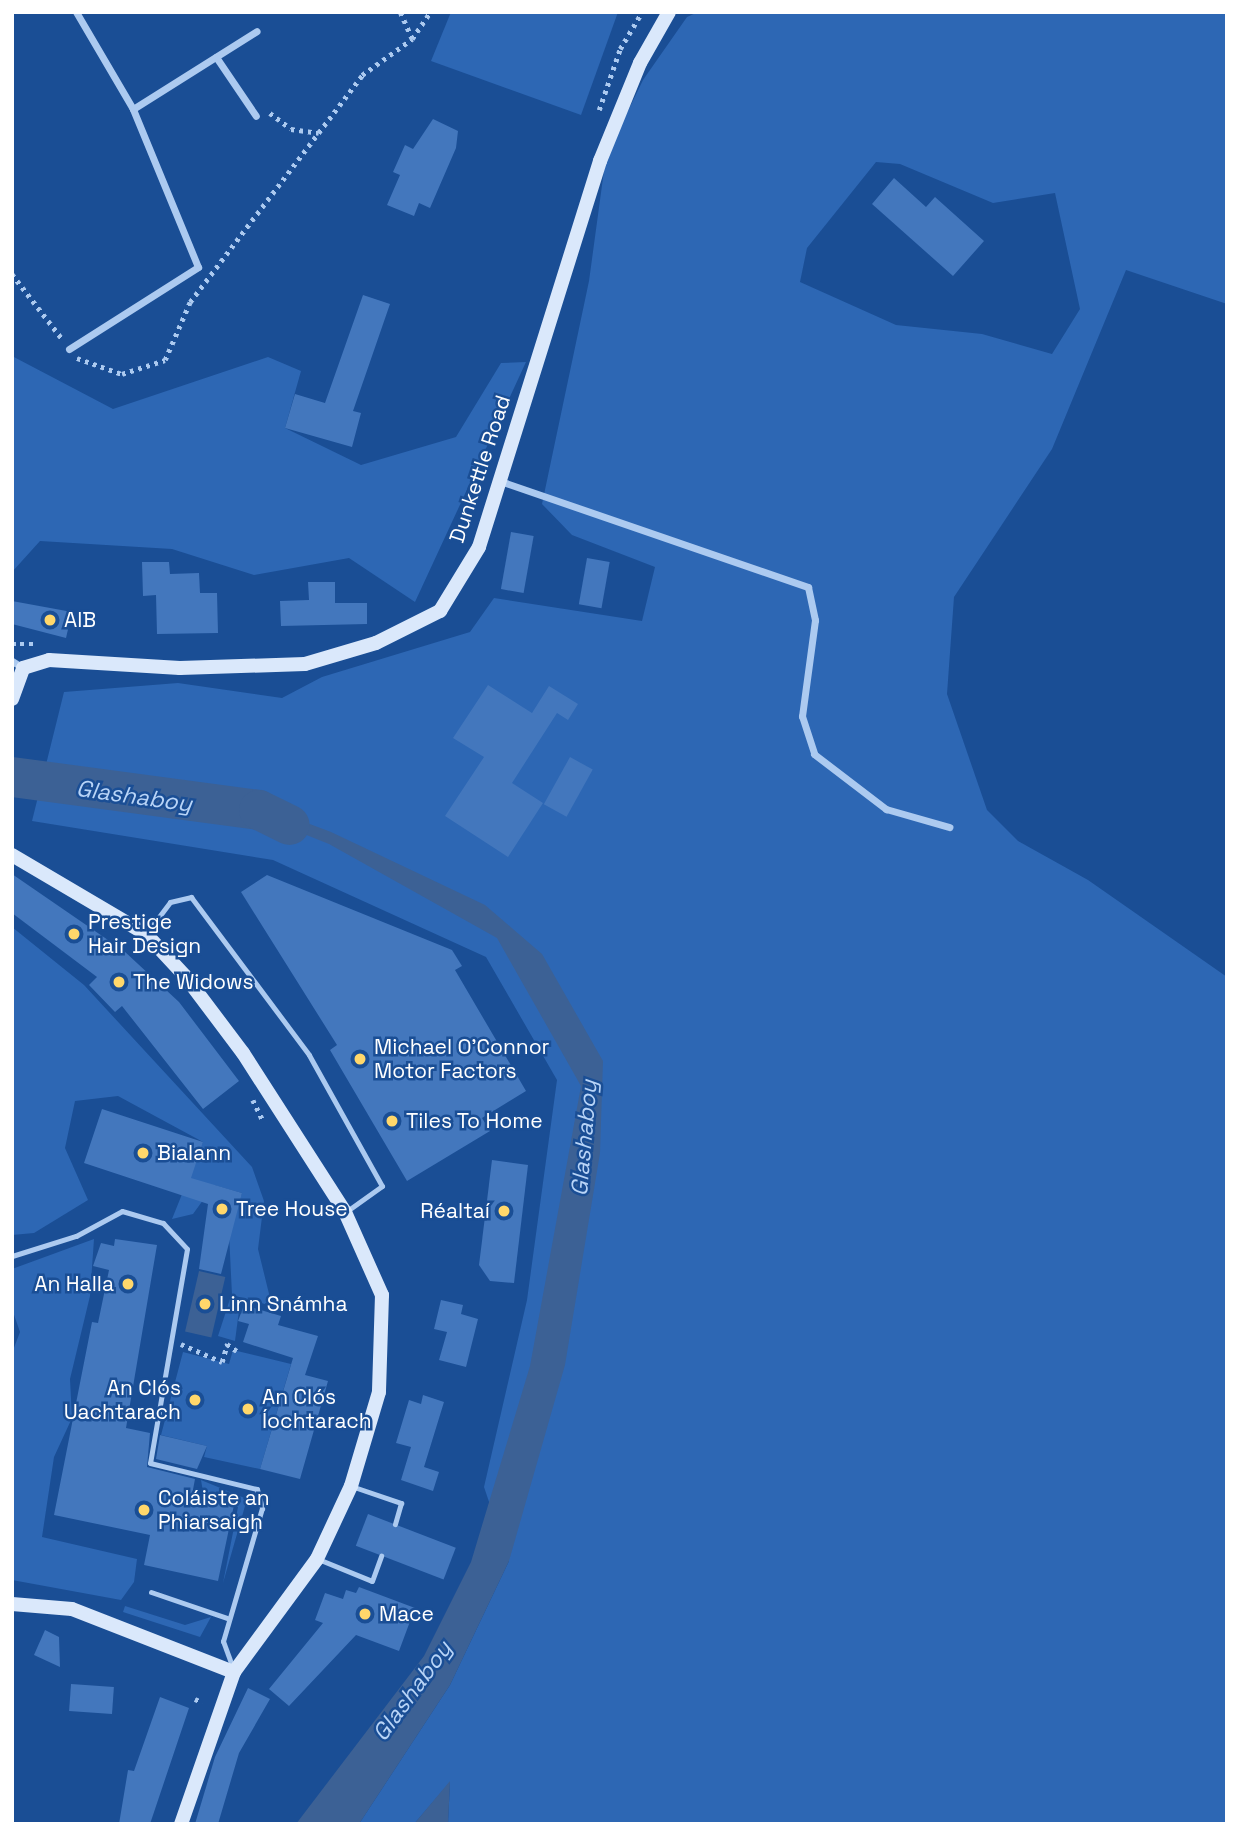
<!DOCTYPE html>
<meta charset="utf-8">
<style>
body{margin:0}
#map{position:relative;width:1239px;height:1836px;overflow:hidden;background:#1a4e95;font-family:"Space Grotesk",sans-serif}
div>[style]{position:absolute}
.green>*{inset:0;background:#2d67b4}
.water>*{inset:0;background:#3c6195;transform-origin:0 0}
.river>*{height:40px;margin:-20px;padding:0 20px;transform-origin:20px;border-radius:20px;background:#3c6195}
.building>*{inset:0;background:#4377bd;transform-origin:0 0}
.path>*{height:4.5px;margin-top:-2.25px;transform-origin:0;background:repeating-linear-gradient(90deg,#accaf0 0 3.5px,transparent 0 8.5px)}
.lane>*{height:5px;margin:-2.5px;padding:0 2.5px;transform-origin:2.5px;border-radius:2.5px;background:#accaf0}
.street>*{height:7px;margin:-3.5px;padding:0 3.5px;transform-origin:3.5px;border-radius:3.5px;background:#accaf0}
.secondary>*{height:14px;margin:-7px;padding:0 7px;transform-origin:7px;border-radius:7px;background:#dae8fb}
.dots>*{width:19px;height:19px;translate:-50% -50%;box-sizing:border-box;border:4px solid #1a4e95;border-radius:50%}
span{translate:-50% -50%;white-space:nowrap;text-align:center;line-height:1.15;-webkit-text-stroke:5px #1a4e95;paint-order:stroke}
.street-label{font-size:21px;color:#fff}
.poi-label{font-size:21px;color:#fff}
.left{translate:0 -50%;text-align:left}
.right{translate:-100% -50%;text-align:right}
.water-label{font-size:23px;color:#b8d4f7;font-style:italic}
.frame{position:absolute;inset:0;border:14px solid #fff;pointer-events:none}
</style>
<div id="map">
<div class="green">
<div style="clip-path:polygon(451px 12px,618px 12px,581px 115px,431px 61px)"></div>
<div style="clip-path:polygon(evenodd,698px 12px,1227px 12px,1227px 304px,1126px 270px,1052px 449px,954px 597px,947px 694px,987px 810px,1018px 841px,1088px 880px,1227px 977px,1227px 1824px,448px 1824px,450px 1782px,414px 1824px,359px 1824px,450px 1685px,509px 1561px,484px 1487px,527px 1300px,557px 1080px,486px 957px,273px 860px,32px 821px,64px 692px,178px 683px,282px 698px,322px 677px,470px 632px,494px 598px,642px 621px,655px 567px,572px 535px,542px 504px,589px 281px,606px 156px,643px 80px,687px 17px,698px 12px,876px 162px,900px 164px,993px 203px,1055px 193px,1080px 309px,1052px 354px,982px 334px,896px 325px,800px 282px,807px 248px,876px 162px)"></div>
<div style="clip-path:polygon(12px 356px,113px 409px,268px 357px,301px 371px,285px 428px,361px 465px,456px 437px,501px 363px,526px 362px,415px 602px,349px 558px,254px 575px,172px 549px,40px 541px,12px 572px)"></div>
<div style="clip-path:polygon(12px 927px,84px 985px,252px 1167px,264px 1201px,258px 1249px,272px 1306px,232px 1295px,229px 1233px,242px 1193px,214px 1185px,193px 1214px,172px 1219px,203px 1142px,118px 1096px,75px 1101px,65px 1148px,88px 1200px,34px 1233px,12px 1235px)"></div>
<div style="clip-path:polygon(94px 1239px,90px 1296px,70px 1379px,72px 1418px,54px 1457px,42px 1537px,137px 1559px,134px 1582px,121px 1600px,12px 1580px,12px 1353px,20px 1332px,12px 1309px,12px 1269px)"></div>
<div style="clip-path:polygon(230px 1299px,240px 1303px,235px 1341px,218px 1336px)"></div>
<div style="clip-path:polygon(233px 1350px,291px 1364px,260px 1469px,204px 1457px,207px 1446px,161px 1435px,183px 1352px,229px 1364px)"></div>
<div style="clip-path:polygon(201px 1480px,247px 1499px,223px 1583px,238px 1507px,203px 1492px)"></div>
<div style="clip-path:polygon(125px 1606px,185px 1625px,211px 1617px,200px 1637px,123px 1612px)"></div>
</div>
<div class="water">
<div style="clip-path:polygon(12px 760px,241px 798px,331px 832px,485px 905px,542px 954px,603px 1061px,600px 1153px,565px 1365px,509px 1561px,450px 1685px,359px 1824px,296px 1824px,424px 1656px,471px 1562px,530px 1366px,581px 1086px,497px 938px,329px 844px,239px 808px,12px 779px)"></div>
<div style="left:199px;top:1271px;width:27px;height:62px;rotate:13deg"></div>
<div style="clip-path:polygon(450px 1781px,448px 1824px,414px 1824px)"></div>
</div>
<div class="river">
<div style="left:12px;top:777px;width:249px;rotate:7.6deg"></div>
<div style="left:259px;top:810px;width:34px;rotate:26deg"></div>
</div>
<div class="building">
<div style="clip-path:polygon(433px 119px,458px 131px,456px 148px,430px 208px,419px 203px,414px 216px,387px 205px,400px 175px,393px 172px,405px 145px,413px 149px)"></div>
<div style="clip-path:polygon(894px 178px,926px 207px,935px 197px,984px 241px,953px 276px,872px 204px)"></div>
<div style="clip-path:polygon(363px 295px,390px 304px,353px 411px,361px 413px,352px 447px,285px 428px,295px 394px,325px 403px)"></div>
<div style="left:511px;top:532px;width:23px;height:58px;rotate:10deg"></div>
<div style="left:587px;top:558px;width:23px;height:47px;rotate:10deg"></div>
<div style="clip-path:polygon(142px 562px,169px 562px,170px 574px,199px 573px,200px 593px,217px 593px,218px 633px,157px 634px,156px 595px,143px 596px)"></div>
<div style="clip-path:polygon(308px 582px,335px 582px,335px 603px,367px 603px,367px 624px,281px 626px,280px 601px,309px 600px)"></div>
<div style="clip-path:polygon(12px 601px,72px 612px,66px 638px,12px 624px)"></div>
<div style="clip-path:polygon(488px 685px,532px 713px,549px 686px,578px 704px,568px 720px,557px 713px,512px 783px,543px 803px,508px 857px,445px 816px,484px 757px,453px 738px)"></div>
<div style="left:570px;top:757px;width:26px;height:54px;rotate:29deg"></div>
<div style="clip-path:polygon(12px 874px,124px 951px,179px 1002px,239px 1081px,203px 1109px,122px 1006px,115px 1012px,89px 985px,97px 977px,12px 913px)"></div>
<div style="clip-path:polygon(267px 875px,452px 950px,462px 966px,455px 970px,526px 1091px,482px 1118px,490px 1131px,407px 1181px,330px 1050px,337px 1045px,241px 892px)"></div>
<div style="clip-path:polygon(102px 1109px,203px 1142px,191px 1178px,242px 1193px,221px 1274px,199px 1269px,208px 1204px,84px 1163px)"></div>
<div style="clip-path:polygon(492px 1160px,528px 1165px,514px 1283px,490px 1281px,479px 1265px)"></div>
<div style="clip-path:polygon(115px 1239px,157px 1245px,126px 1428px,150px 1433px,147px 1467px,195px 1479px,192px 1495px,234px 1505px,218px 1581px,144px 1565px,150px 1535px,54px 1515px,92px 1322px,98px 1323px,109px 1270px,93px 1266px,101px 1243px,114px 1246px)"></div>
<div style="clip-path:polygon(441px 1300px,463px 1305px,461px 1314px,478px 1319px,466px 1367px,439px 1360px,447px 1332px,434px 1329px)"></div>
<div style="clip-path:polygon(244px 1305px,281px 1316px,278px 1325px,318px 1336px,305px 1375px,328px 1381px,300px 1479px,260px 1469px,293px 1358px,243px 1342px,249px 1324px,238px 1321px)"></div>
<div style="clip-path:polygon(423px 1395px,444px 1402px,424px 1467px,439px 1472px,433px 1491px,401px 1480px,411px 1447px,396px 1443px,409px 1400px,421px 1404px)"></div>
<div style="clip-path:polygon(160px 1435px,207px 1446px,197px 1469px,156px 1459px)"></div>
<div style="left:368px;top:1514px;width:94px;height:34px;rotate:21deg"></div>
<div style="clip-path:polygon(359px 1587px,415px 1608px,399px 1651px,356px 1635px,289px 1706px,269px 1689px,323px 1623px,315px 1620px,325px 1593px,343px 1599px,346px 1590px,356px 1593px)"></div>
<div style="clip-path:polygon(45px 1630px,59px 1637px,60px 1667px,34px 1655px)"></div>
<div style="left:71px;top:1684px;width:43px;height:27px;rotate:4deg"></div>
<div style="clip-path:polygon(248px 1688px,270px 1699px,239px 1753px,218px 1824px,195px 1824px,215px 1757px)"></div>
<div style="clip-path:polygon(160px 1697px,189px 1708px,150px 1824px,119px 1824px,128px 1770px,134px 1771px)"></div>
</div>
<div class="path">
<div style="left:412px;top:39px;width:32px;rotate:-56deg"></div>
<div style="left:599px;top:110px;width:65px;rotate:-71deg"></div>
<div style="left:620px;top:49px;width:43px;rotate:-59.3deg"></div>
<div style="left:270px;top:113px;width:26px;rotate:37deg"></div>
<div style="left:291px;top:129px;width:28px;rotate:8deg"></div>
<div style="left:12px;top:274px;width:83px;rotate:52.3deg"></div>
<div style="left:77px;top:358px;width:48px;rotate:19.6deg"></div>
<div style="left:122px;top:374px;width:45px;rotate:-18deg"></div>
<div style="left:165px;top:360px;width:63px;rotate:-66.7deg"></div>
<div style="left:190px;top:302px;width:285px;rotate:-52.8deg"></div>
<div style="left:362px;top:75px;width:62px;rotate:-35.8deg"></div>
<div style="left:412px;top:39px;width:30px;rotate:-114deg"></div>
<div style="left:12px;top:644px;width:24px"></div>
<div style="left:253px;top:1100px;width:25px;rotate:64deg"></div>
<div style="left:181px;top:1344px;width:45px;rotate:23.7deg"></div>
<div style="left:222px;top:1362px;width:19px;rotate:-74deg"></div>
<div style="left:227px;top:1344px;width:12px;rotate:35deg"></div>
<div style="left:195px;top:1699px;width:8px;rotate:23deg"></div>
</div>
<div class="lane">
<div style="left:146px;top:934px;width:40px;rotate:-53deg"></div>
<div style="left:170px;top:902px;width:22px;rotate:-13deg"></div>
<div style="left:191px;top:897px;width:197px;rotate:53.2deg"></div>
<div style="left:309px;top:1055px;width:150px;rotate:60.9deg"></div>
<div style="left:382px;top:1186px;width:43px;rotate:144.5deg"></div>
<div style="left:12px;top:1256px;width:67px;rotate:-17.4deg"></div>
<div style="left:76px;top:1236px;width:52px;rotate:-28.5deg"></div>
<div style="left:122px;top:1211px;width:43px;rotate:16.3deg"></div>
<div style="left:163px;top:1223px;width:35px;rotate:47deg"></div>
<div style="left:187px;top:1249px;width:217px;rotate:99.8deg"></div>
<div style="left:150px;top:1463px;width:110px;rotate:13.7deg"></div>
<div style="left:257px;top:1489px;width:20px;rotate:75deg"></div>
<div style="left:262px;top:1508px;width:139px;rotate:106.3deg"></div>
<div style="left:223px;top:1641px;width:30px;rotate:70deg"></div>
<div style="left:354px;top:1487px;width:50px;rotate:18.8deg"></div>
<div style="left:401px;top:1503px;width:22px;rotate:106deg"></div>
<div style="left:318px;top:1559px;width:58px;rotate:22.2deg"></div>
<div style="left:372px;top:1581px;width:27px;rotate:-70deg"></div>
<div style="left:151px;top:1592px;width:80px;rotate:18.9deg"></div>
</div>
<div class="street">
<div style="left:216px;top:57px;width:71px;rotate:55.9deg"></div>
<div style="left:133px;top:109px;width:146px;rotate:-32.2deg"></div>
<div style="left:69px;top:349px;width:153px;rotate:-32.4deg"></div>
<div style="left:198px;top:267px;width:171px;rotate:-112.4deg"></div>
<div style="left:133px;top:109px;width:113px;rotate:-120.4deg"></div>
<div style="left:500px;top:481px;width:326px;rotate:19deg"></div>
<div style="left:808px;top:587px;width:34px;rotate:78deg"></div>
<div style="left:815px;top:620px;width:97px;rotate:97.7deg"></div>
<div style="left:802px;top:716px;width:40px;rotate:72deg"></div>
<div style="left:814px;top:754px;width:91px;rotate:37.4deg"></div>
<div style="left:886px;top:809px;width:66px;rotate:15.9deg"></div>
<div style="left:12px;top:661px;width:13px;rotate:32deg"></div>
</div>
<div class="secondary">
<div style="left:12px;top:699px;width:33px;rotate:-70deg"></div>
<div style="left:23px;top:668px;width:27px;rotate:-17deg"></div>
<div style="left:49px;top:660px;width:131px;rotate:3.5deg"></div>
<div style="left:180px;top:668px;width:125px;rotate:-1.8deg"></div>
<div style="left:305px;top:664px;width:74px;rotate:-16.5deg"></div>
<div style="left:376px;top:643px;width:72px;rotate:-26.6deg"></div>
<div style="left:440px;top:611px;width:75px;rotate:-58.6deg"></div>
<div style="left:479px;top:547px;width:405px;rotate:-72.6deg"></div>
<div style="left:600px;top:161px;width:106px;rotate:-67.8deg"></div>
<div style="left:640px;top:63px;width:59px;rotate:-60.4deg"></div>
<div style="left:12px;top:855px;width:156px;rotate:30.5deg"></div>
<div style="left:146px;top:934px;width:57px;rotate:47.1deg"></div>
<div style="left:185px;top:976px;width:96px;rotate:53deg"></div>
<div style="left:243px;top:1053px;width:189px;rotate:57.3deg"></div>
<div style="left:345px;top:1212px;width:91px;rotate:66deg"></div>
<div style="left:382px;top:1295px;width:97px;rotate:91.8deg"></div>
<div style="left:379px;top:1392px;width:98px;rotate:106.6deg"></div>
<div style="left:351px;top:1486px;width:81px;rotate:115deg"></div>
<div style="left:317px;top:1559px;width:140px;rotate:126.3deg"></div>
<div style="left:234px;top:1672px;width:161px;rotate:109.2deg"></div>
<div style="left:12px;top:1604px;width:60px;rotate:4.8deg"></div>
<div style="left:72px;top:1609px;width:174px;rotate:21.3deg"></div>
</div>
<div class="dots">
<div style="left:50px;top:620px;background:#ffd76b"></div>
<div style="left:74px;top:934px;background:#ffd76b"></div>
<div style="left:119px;top:982px;background:#ffd76b"></div>
<div style="left:360px;top:1059px;background:#ffd76b"></div>
<div style="left:392px;top:1121px;background:#ffd76b"></div>
<div style="left:143px;top:1153px;background:#ffd76b"></div>
<div style="left:222px;top:1209px;background:#ffd76b"></div>
<div style="left:504px;top:1211px;background:#ffd76b"></div>
<div style="left:128px;top:1284px;background:#ffd76b"></div>
<div style="left:205px;top:1304px;background:#ffd76b"></div>
<div style="left:195px;top:1400px;background:#ffd76b"></div>
<div style="left:248px;top:1409px;background:#ffd76b"></div>
<div style="left:144px;top:1510px;background:#ffd76b"></div>
<div style="left:365px;top:1614px;background:#ffd76b"></div>
</div>
<div class="street-label">
<span style="left:480px;top:469px;rotate:-72deg">Dunkettle Road</span>
</div>
<div class="poi-label">
<span class="left" style="left:64px;top:620px">AIB</span>
<span class="left" style="left:88px;top:934px">Prestige<br>Hair Design</span>
<span class="left" style="left:133px;top:982px">The Widows</span>
<span class="left" style="left:374px;top:1059px">Michael O'Connor<br>Motor Factors</span>
<span class="left" style="left:406px;top:1121px">Tiles To Home</span>
<span class="left" style="left:157px;top:1153px">Bialann</span>
<span class="left" style="left:236px;top:1209px">Tree House</span>
<span class="right" style="left:490px;top:1211px">Réaltaí</span>
<span class="right" style="left:114px;top:1284px">An Halla</span>
<span class="left" style="left:219px;top:1304px">Linn Snámha</span>
<span class="right" style="left:181px;top:1400px">An Clós<br>Uachtarach</span>
<span class="left" style="left:262px;top:1409px">An Clós<br>Íochtarach</span>
<span class="left" style="left:158px;top:1510px">Coláiste an<br>Phiarsaigh</span>
<span class="left" style="left:379px;top:1614px">Mace</span>
</div>
<div class="water-label">
<span style="left:134px;top:796px;rotate:8deg">Glashaboy</span>
<span style="left:584px;top:1138px;rotate:-85deg">Glashaboy</span>
<span style="left:412px;top:1691px;rotate:-54deg">Glashaboy</span>
</div>
<div class="frame"></div>
</div>
